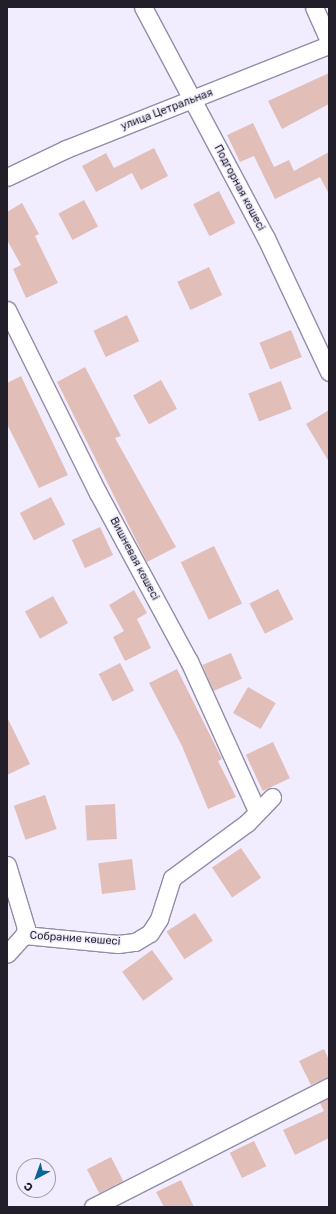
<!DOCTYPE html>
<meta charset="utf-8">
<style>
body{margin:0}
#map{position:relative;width:336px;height:1214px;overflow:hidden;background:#f1edff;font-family:Rubik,sans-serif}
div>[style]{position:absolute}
.building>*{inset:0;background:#e2beb9;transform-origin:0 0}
.roads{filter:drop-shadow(1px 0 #938ca8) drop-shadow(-1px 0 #938ca8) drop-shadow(0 1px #938ca8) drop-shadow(0 -1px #938ca8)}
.minor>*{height:17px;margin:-8.5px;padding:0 8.5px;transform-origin:8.5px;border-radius:8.5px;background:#fff}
span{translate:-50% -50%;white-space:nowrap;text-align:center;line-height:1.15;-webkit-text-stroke:3px #f1edff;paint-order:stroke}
.street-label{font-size:11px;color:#221f2a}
.frame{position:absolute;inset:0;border:8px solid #221f2a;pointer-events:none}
.north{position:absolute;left:16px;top:1158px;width:40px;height:40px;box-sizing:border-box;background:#f1edff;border:1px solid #9e9baa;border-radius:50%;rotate:221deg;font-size:11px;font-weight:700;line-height:16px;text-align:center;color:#221f2a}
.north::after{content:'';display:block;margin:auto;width:14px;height:18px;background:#086696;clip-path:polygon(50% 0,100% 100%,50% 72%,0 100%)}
</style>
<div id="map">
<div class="building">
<div style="clip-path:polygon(329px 73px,329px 104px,282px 129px,268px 101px)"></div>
<div style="clip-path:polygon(253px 123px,274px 167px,289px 160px,294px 171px,329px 152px,329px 194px,320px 177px,275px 199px,254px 156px,240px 162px,227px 135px)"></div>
<div style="clip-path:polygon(154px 148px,168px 176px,141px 190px,132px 173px,96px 192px,82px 166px,106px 153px,114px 168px)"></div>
<div style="left:219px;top:191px;width:36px;height:29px;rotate:63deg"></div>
<div style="left:84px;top:200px;width:30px;height:29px;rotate:62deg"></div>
<div style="clip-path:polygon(22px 203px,39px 234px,35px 236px,58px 283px,26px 298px,13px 269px,21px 265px,7px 240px,7px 212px)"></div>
<div style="left:209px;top:267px;width:31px;height:35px;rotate:65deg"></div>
<div style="left:127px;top:315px;width:29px;height:37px;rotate:65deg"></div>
<div style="left:291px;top:330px;width:29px;height:34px;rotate:68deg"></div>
<div style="clip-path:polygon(85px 367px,121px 436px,115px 438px,176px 547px,147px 562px,57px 382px)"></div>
<div style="clip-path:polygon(21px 376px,68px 475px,39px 488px,7px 424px,7px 383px)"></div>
<div style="left:161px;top:380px;width:33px;height:32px;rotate:61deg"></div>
<div style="left:281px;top:381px;width:30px;height:35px;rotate:69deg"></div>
<div style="clip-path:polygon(329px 410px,329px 462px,306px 424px)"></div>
<div style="left:51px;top:497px;width:31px;height:35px;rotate:63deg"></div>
<div style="left:100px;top:527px;width:31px;height:31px;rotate:65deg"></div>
<div style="left:214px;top:546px;width:64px;height:37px;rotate:64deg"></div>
<div style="left:278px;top:589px;width:34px;height:32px;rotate:63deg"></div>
<div style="clip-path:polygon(134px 590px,147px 613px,137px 619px,151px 648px,125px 661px,113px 637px,124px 631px,109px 605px)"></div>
<div style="left:53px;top:596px;width:31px;height:32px;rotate:61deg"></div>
<div style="left:231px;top:653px;width:28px;height:31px;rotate:67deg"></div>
<div style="left:120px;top:663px;width:31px;height:24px;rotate:63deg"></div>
<div style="clip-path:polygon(177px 669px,222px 759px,218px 761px,236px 797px,208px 809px,182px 746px,149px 683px)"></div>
<div style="left:248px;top:687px;width:32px;height:30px;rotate:30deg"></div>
<div style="clip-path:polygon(7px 717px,30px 764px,7px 775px)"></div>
<div style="left:273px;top:742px;width:40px;height:30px;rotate:65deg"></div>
<div style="left:45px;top:795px;width:36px;height:33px;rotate:71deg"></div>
<div style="left:115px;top:804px;width:35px;height:30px;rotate:87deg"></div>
<div style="left:241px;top:848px;width:36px;height:35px;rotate:56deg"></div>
<div style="left:132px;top:859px;width:31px;height:34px;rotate:83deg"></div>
<div style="left:195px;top:913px;width:33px;height:34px;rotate:57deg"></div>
<div style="left:152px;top:950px;width:36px;height:37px;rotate:54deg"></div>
<div style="clip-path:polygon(324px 1049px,329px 1060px,329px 1077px,311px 1085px,299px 1061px)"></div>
<div style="clip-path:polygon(329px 1098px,329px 1138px,295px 1155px,283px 1130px,324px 1111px,320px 1103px)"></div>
<div style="left:254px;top:1141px;width:28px;height:27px;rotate:64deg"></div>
<div style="left:111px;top:1157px;width:27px;height:27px;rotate:63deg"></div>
<div style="clip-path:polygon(181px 1180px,194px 1207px,164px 1207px,156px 1192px)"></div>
</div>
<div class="roads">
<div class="minor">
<div style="left:143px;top:7px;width:262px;rotate:62deg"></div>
<div style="left:266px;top:238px;width:148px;rotate:64.8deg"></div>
<div style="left:314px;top:7px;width:37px;rotate:66deg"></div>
<div style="left:7px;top:177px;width:65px;rotate:-25.4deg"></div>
<div style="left:66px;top:149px;width:283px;rotate:-21.6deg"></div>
<div style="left:7px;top:310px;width:204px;rotate:63.6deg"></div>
<div style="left:98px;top:493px;width:191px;rotate:61.6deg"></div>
<div style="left:189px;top:661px;width:165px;rotate:65.6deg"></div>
<div style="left:7px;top:865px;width:66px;rotate:73.2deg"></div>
<div style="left:26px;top:928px;width:7px;rotate:106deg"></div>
<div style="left:24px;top:935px;width:25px;rotate:132deg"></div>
<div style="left:24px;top:935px;width:94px;rotate:5.5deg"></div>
<div style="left:118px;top:944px;width:17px;rotate:-7deg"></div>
<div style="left:135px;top:942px;width:17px;rotate:-31deg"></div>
<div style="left:150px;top:933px;width:17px;rotate:-57deg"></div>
<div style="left:159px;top:919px;width:43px;rotate:-72.4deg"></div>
<div style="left:172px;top:878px;width:93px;rotate:-36.3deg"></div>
<div style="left:247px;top:823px;width:36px;rotate:-46deg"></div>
<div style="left:93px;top:1207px;width:265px;rotate:-27deg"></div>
</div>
</div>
<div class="street-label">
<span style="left:167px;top:110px;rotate:-21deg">улица Цетральная</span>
<span style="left:239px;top:188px;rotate:62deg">Подгорная көшесі</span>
<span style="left:134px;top:559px;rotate:62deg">Вишневая көшесі</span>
<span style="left:75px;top:939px;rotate:4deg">Собрание көшесі</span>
</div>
<div class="frame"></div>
<div class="north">С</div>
</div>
